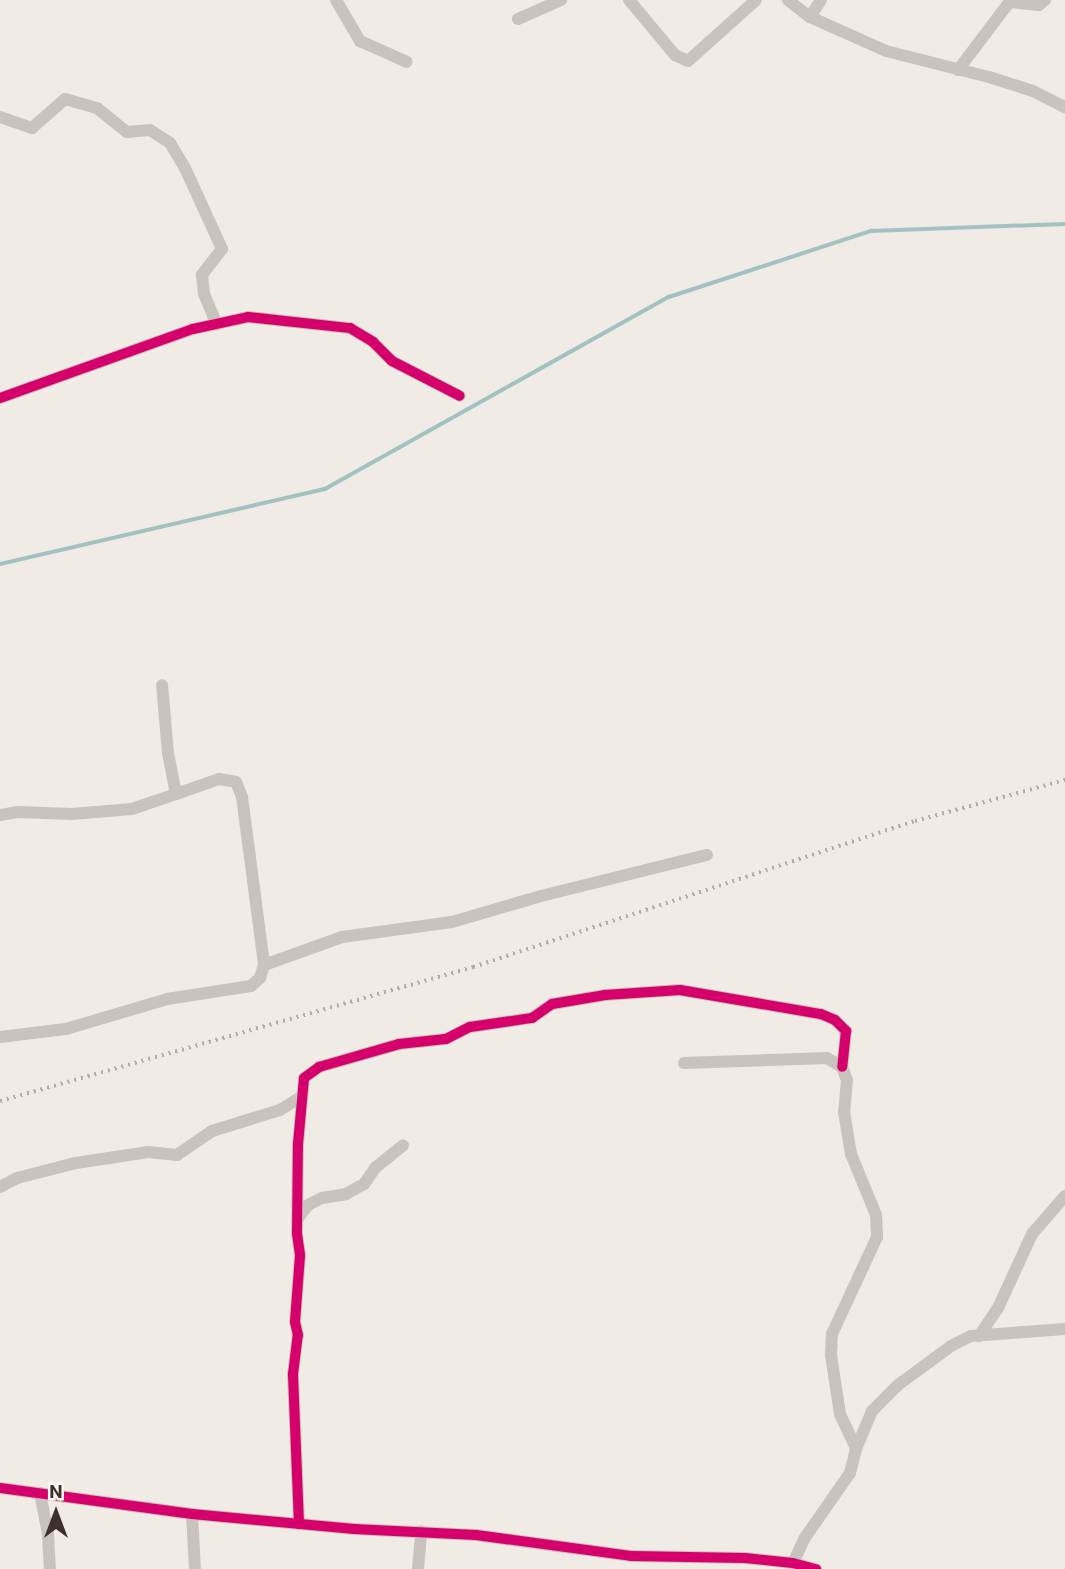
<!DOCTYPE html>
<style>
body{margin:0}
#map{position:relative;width:1065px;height:1569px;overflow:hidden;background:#f0ebe5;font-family:Roboto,sans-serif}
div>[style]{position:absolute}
.stream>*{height:3.5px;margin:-1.75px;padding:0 1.75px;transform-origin:1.75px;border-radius:1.75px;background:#a1c2c1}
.minor>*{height:12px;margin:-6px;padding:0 6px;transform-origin:6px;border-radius:6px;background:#c9c3be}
.rail>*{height:3.5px;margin-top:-1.75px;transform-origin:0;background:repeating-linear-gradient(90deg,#b1aca8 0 2px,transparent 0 7px)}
.cycleway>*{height:10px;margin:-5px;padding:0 5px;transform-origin:5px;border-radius:5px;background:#d6006c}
span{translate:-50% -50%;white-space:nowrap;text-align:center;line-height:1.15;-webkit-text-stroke:5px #fbf5ee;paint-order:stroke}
.north{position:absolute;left:21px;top:1478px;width:70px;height:70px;-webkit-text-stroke:5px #fbf5ee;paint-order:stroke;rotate:0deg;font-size:19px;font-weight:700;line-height:28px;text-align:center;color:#3b302b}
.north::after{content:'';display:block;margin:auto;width:24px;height:32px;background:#3b302b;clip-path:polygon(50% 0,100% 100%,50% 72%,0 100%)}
</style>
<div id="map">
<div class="stream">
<div style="left:0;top:564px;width:334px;rotate:-13deg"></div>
<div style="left:325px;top:489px;width:394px;rotate:-29.2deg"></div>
<div style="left:669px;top:297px;width:213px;rotate:-18.1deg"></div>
<div style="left:871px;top:231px;width:194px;rotate:-2.1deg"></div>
</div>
<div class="minor">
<div style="left:336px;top:0;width:48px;rotate:59.7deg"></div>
<div style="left:360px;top:41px;width:51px;rotate:24.1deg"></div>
<div style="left:629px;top:0;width:72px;rotate:50.1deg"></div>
<div style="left:675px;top:55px;width:14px;rotate:25deg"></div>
<div style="left:688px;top:61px;width:91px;rotate:-41.9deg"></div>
<div style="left:788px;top:0;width:28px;rotate:38deg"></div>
<div style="left:810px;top:17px;width:83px;rotate:24.1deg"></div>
<div style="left:886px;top:51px;width:106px;rotate:14.2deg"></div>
<div style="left:989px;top:77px;width:46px;rotate:17.7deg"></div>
<div style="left:1033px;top:91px;width:36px;rotate:27deg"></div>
<div style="left:1010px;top:2px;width:29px;rotate:6deg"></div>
<div style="left:1039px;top:5px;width:8px;rotate:-40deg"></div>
<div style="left:810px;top:17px;width:20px;rotate:-57deg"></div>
<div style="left:518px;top:19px;width:47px;rotate:-23.8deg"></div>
<div style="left:958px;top:70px;width:88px;rotate:-52.9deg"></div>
<div style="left:0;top:117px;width:34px;rotate:19deg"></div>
<div style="left:32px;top:128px;width:44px;rotate:-41.3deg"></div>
<div style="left:65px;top:99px;width:33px;rotate:16deg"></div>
<div style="left:97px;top:108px;width:38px;rotate:39deg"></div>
<div style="left:127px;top:132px;width:23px;rotate:-5deg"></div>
<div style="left:150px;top:130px;width:24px;rotate:33deg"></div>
<div style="left:170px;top:143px;width:29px;rotate:59deg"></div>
<div style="left:185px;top:168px;width:89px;rotate:65.4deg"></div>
<div style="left:222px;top:249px;width:33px;rotate:128deg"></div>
<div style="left:202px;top:275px;width:19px;rotate:84deg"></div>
<div style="left:204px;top:294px;width:33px;rotate:67deg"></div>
<div style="left:0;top:398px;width:205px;rotate:-19.7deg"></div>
<div style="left:193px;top:329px;width:56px;rotate:-12.3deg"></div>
<div style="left:248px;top:317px;width:103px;rotate:6.2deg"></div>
<div style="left:350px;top:328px;width:27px;rotate:31deg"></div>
<div style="left:373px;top:342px;width:27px;rotate:45deg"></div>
<div style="left:392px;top:361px;width:76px;rotate:27.2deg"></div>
<div style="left:176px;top:794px;width:46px;rotate:-19.2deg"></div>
<div style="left:219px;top:779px;width:17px;rotate:10deg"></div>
<div style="left:236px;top:782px;width:16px;rotate:68deg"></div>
<div style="left:242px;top:797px;width:169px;rotate:82.5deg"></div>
<div style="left:0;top:815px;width:17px;rotate:-10deg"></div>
<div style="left:17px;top:812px;width:55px;rotate:2.1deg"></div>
<div style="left:72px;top:814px;width:60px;rotate:-4.8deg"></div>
<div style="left:132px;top:809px;width:46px;rotate:-18.8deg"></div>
<div style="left:176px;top:794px;width:42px;rotate:-101deg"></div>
<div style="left:168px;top:753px;width:68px;rotate:-95deg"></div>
<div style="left:0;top:1037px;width:66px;rotate:-6.9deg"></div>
<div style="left:66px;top:1029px;width:105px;rotate:-16.5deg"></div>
<div style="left:167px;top:999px;width:85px;rotate:-8.8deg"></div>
<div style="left:251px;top:986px;width:12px;rotate:-42deg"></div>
<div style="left:260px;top:978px;width:14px;rotate:-73deg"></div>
<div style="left:264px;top:965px;width:83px;rotate:-19.7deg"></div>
<div style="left:342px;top:937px;width:111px;rotate:-7.8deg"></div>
<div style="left:452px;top:922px;width:93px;rotate:-16.3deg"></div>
<div style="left:541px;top:896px;width:171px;rotate:-13.9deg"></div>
<div style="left:684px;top:1063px;width:143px;rotate:-2deg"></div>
<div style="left:827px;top:1058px;width:17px;rotate:31deg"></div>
<div style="left:842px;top:1067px;width:14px;rotate:69deg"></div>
<div style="left:847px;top:1080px;width:32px;rotate:95deg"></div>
<div style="left:844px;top:1112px;width:43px;rotate:80.5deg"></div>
<div style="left:851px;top:1154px;width:66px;rotate:67.7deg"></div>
<div style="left:876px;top:1215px;width:22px;rotate:87deg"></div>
<div style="left:877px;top:1237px;width:107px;rotate:114.9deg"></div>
<div style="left:832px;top:1334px;width:21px;rotate:93deg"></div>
<div style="left:831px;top:1355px;width:60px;rotate:81.3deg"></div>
<div style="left:840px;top:1414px;width:38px;rotate:65deg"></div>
<div style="left:0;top:1187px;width:19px;rotate:-28deg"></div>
<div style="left:17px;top:1178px;width:61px;rotate:-14.3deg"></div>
<div style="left:76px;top:1163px;width:73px;rotate:-8.7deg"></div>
<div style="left:148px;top:1152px;width:29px;rotate:6deg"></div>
<div style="left:177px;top:1155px;width:42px;rotate:-34.4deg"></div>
<div style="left:212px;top:1131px;width:71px;rotate:-17.2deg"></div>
<div style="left:280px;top:1110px;width:25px;rotate:-32deg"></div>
<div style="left:298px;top:1218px;width:16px;rotate:-52deg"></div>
<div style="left:308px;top:1205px;width:16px;rotate:-27deg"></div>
<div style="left:322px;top:1198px;width:24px;rotate:-9deg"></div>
<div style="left:346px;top:1194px;width:21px;rotate:-29deg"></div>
<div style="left:364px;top:1184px;width:19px;rotate:-55deg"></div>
<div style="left:375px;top:1168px;width:36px;rotate:-39deg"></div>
<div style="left:979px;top:1336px;width:34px;rotate:-56deg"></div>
<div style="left:998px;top:1308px;width:81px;rotate:-65.3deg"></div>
<div style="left:1032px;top:1234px;width:50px;rotate:-49deg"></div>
<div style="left:0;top:1488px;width:194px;rotate:7.7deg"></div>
<div style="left:192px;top:1514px;width:163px;rotate:5.3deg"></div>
<div style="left:354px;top:1529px;width:122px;rotate:2.8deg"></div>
<div style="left:476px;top:1535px;width:156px;rotate:7.7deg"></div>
<div style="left:631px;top:1556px;width:114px;rotate:1deg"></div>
<div style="left:745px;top:1558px;width:48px;rotate:5.9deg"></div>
<div style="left:793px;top:1563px;width:24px;rotate:15deg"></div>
<div style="left:40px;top:1493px;width:42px;rotate:79deg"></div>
<div style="left:48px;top:1534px;width:35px;rotate:87deg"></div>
<div style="left:192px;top:1514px;width:55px;rotate:86.9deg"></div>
<div style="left:299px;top:1524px;width:150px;rotate:-92.3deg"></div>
<div style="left:293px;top:1374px;width:39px;rotate:-83deg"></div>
<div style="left:298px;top:1335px;width:13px;rotate:-103deg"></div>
<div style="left:295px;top:1322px;width:67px;rotate:-85.7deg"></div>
<div style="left:300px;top:1255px;width:22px;rotate:-98deg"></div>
<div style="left:297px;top:1233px;width:89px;rotate:-89.4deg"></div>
<div style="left:298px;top:1144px;width:66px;rotate:-84.8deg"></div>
<div style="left:304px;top:1078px;width:19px;rotate:-36deg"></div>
<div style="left:319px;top:1067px;width:83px;rotate:-16deg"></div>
<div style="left:399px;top:1044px;width:47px;rotate:-6.1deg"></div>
<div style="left:446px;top:1039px;width:27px;rotate:-27deg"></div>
<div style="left:470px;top:1027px;width:63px;rotate:-8.3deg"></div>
<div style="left:532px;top:1018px;width:24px;rotate:-35deg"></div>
<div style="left:552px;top:1004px;width:54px;rotate:-9.6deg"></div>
<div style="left:605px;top:995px;width:75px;rotate:-3.8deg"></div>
<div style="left:680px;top:990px;width:143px;rotate:9.7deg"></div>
<div style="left:821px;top:1014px;width:15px;rotate:23deg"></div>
<div style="left:835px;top:1020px;width:16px;rotate:45deg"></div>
<div style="left:846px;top:1031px;width:36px;rotate:96deg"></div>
<div style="left:793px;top:1563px;width:26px;rotate:-65deg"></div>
<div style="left:804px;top:1539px;width:80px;rotate:-55.1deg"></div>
<div style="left:850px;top:1473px;width:25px;rotate:-76deg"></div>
<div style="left:856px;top:1449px;width:41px;rotate:-67.2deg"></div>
<div style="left:872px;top:1411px;width:37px;rotate:-45deg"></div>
<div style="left:898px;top:1385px;width:66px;rotate:-36.3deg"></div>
<div style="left:951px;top:1346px;width:22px;rotate:-27deg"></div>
<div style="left:971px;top:1336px;width:94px;rotate:-4.3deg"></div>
<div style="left:418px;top:1569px;width:38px;rotate:-85deg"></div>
</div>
<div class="rail">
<div style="left:0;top:1101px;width:492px;rotate:-15.8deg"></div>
<div style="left:473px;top:967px;width:465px;rotate:-18.3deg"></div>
<div style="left:915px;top:821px;width:156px;rotate:-15.3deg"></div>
</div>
<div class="cycleway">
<div style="left:0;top:398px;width:205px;rotate:-19.7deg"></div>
<div style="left:193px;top:329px;width:56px;rotate:-12.3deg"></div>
<div style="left:248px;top:317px;width:103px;rotate:6.2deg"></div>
<div style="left:350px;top:328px;width:27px;rotate:31deg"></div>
<div style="left:373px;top:342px;width:27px;rotate:45deg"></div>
<div style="left:392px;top:361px;width:76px;rotate:27.2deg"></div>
<div style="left:0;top:1488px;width:194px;rotate:7.7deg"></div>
<div style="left:192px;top:1514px;width:163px;rotate:5.3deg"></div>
<div style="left:354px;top:1529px;width:122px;rotate:2.8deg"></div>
<div style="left:476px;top:1535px;width:156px;rotate:7.7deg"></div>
<div style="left:631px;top:1556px;width:114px;rotate:1deg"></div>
<div style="left:745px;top:1558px;width:48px;rotate:5.9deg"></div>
<div style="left:793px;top:1563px;width:24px;rotate:15deg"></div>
<div style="left:299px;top:1524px;width:150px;rotate:-92.3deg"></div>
<div style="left:293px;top:1374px;width:39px;rotate:-83deg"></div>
<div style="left:298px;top:1335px;width:13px;rotate:-103deg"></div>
<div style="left:295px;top:1322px;width:67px;rotate:-85.7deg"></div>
<div style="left:300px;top:1255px;width:22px;rotate:-98deg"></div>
<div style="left:297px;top:1233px;width:89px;rotate:-89.4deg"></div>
<div style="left:298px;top:1144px;width:66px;rotate:-84.8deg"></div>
<div style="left:304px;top:1078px;width:19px;rotate:-36deg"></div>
<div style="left:319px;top:1067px;width:83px;rotate:-16deg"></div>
<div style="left:399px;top:1044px;width:47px;rotate:-6.1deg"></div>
<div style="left:446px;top:1039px;width:27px;rotate:-27deg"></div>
<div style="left:470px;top:1027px;width:63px;rotate:-8.3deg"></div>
<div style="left:532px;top:1018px;width:24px;rotate:-35deg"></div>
<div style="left:552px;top:1004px;width:54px;rotate:-9.6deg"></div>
<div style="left:605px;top:995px;width:75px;rotate:-3.8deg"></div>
<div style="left:680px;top:990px;width:143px;rotate:9.7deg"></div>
<div style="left:821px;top:1014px;width:15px;rotate:23deg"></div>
<div style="left:835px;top:1020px;width:16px;rotate:45deg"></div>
<div style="left:846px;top:1031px;width:36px;rotate:96deg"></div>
</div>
<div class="north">N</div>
</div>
